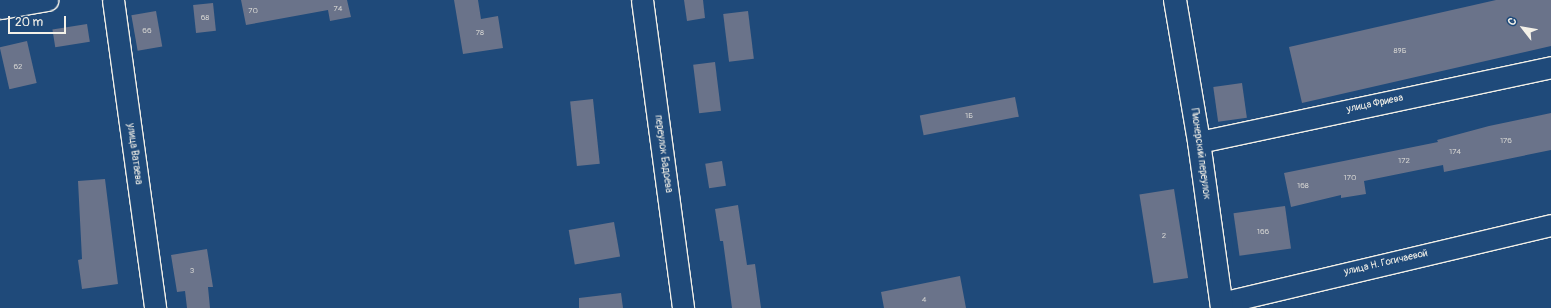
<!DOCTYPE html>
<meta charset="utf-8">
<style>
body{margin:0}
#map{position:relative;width:1551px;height:308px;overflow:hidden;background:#1f4a7a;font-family:Pangolin,sans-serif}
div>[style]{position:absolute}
.building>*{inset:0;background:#6a738a;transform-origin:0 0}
.roads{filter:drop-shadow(1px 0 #f4f1e8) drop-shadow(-1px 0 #f4f1e8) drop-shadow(0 1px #f4f1e8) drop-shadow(0 -1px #f4f1e8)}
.minor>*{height:21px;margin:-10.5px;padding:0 10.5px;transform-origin:10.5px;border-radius:10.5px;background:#1f4a7a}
.tertiary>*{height:22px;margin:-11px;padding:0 11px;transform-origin:11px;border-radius:11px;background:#1f4a7a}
span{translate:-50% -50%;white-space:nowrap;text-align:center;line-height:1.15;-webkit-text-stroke:4px #1f4a7a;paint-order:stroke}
.number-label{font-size:8px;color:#d2d2d0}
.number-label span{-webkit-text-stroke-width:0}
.street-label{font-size:10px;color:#f4f1e8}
.north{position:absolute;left:1503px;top:8px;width:40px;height:40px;-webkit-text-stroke:3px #1f4a7a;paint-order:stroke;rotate:301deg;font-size:11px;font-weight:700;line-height:16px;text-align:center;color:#f4f1e8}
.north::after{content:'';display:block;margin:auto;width:14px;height:18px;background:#f4f1e8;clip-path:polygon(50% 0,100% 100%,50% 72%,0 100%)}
.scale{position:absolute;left:8px;top:16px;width:58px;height:18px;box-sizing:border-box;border:2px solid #f4f1e8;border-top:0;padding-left:5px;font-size:12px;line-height:14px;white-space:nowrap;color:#f4f1e8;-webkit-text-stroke:3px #1f4a7a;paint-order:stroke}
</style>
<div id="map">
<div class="building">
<div style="clip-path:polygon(241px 0,347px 0,351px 17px,330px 21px,328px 10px,246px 25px)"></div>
<div style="clip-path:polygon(454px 0,478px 0,481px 19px,498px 16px,503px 48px,463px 54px)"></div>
<div style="clip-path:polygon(684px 0,703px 0,705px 18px,687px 21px)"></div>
<div style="clip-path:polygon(1496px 0,1551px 0,1551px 46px,1302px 103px,1289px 47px)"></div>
<div style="left:213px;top:3px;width:28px;height:20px;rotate:84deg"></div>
<div style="left:156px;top:11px;width:36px;height:25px;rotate:80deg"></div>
<div style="left:748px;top:11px;width:48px;height:25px;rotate:83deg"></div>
<div style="left:87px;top:24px;width:18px;height:35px;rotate:81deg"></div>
<div style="left:27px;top:41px;width:43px;height:28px;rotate:77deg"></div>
<div style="left:715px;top:62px;width:49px;height:22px;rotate:83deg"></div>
<div style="left:1242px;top:83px;width:35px;height:29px;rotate:82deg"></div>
<div style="left:1015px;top:97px;width:20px;height:97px;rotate:79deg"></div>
<div style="left:593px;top:99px;width:65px;height:23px;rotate:84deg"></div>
<div style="clip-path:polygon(1551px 113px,1551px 150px,1444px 172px,1443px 165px,1364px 181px,1366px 194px,1341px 198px,1341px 195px,1291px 207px,1284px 173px,1438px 142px,1437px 140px,1489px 126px)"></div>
<div style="left:722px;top:161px;width:25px;height:17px;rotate:81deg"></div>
<div style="clip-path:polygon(105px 179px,118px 284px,82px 289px,78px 260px,82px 259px,78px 181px)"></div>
<div style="left:1174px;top:189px;width:90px;height:35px;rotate:81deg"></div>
<div style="clip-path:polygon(738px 205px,747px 265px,755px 264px,761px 308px,732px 308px,723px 241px,720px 241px,715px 209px)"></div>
<div style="left:1285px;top:206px;width:43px;height:52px;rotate:82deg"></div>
<div style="left:614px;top:222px;width:35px;height:46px;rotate:80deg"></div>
<div style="clip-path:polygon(207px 249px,213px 287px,208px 287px,210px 308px,187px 308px,185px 291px,177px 292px,171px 255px)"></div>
<div style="clip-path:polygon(960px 276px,966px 308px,884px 308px,881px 292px)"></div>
<div style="clip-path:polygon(621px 293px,623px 308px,579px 308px,579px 298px)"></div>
</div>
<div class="roads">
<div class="minor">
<div style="left:113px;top:0;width:311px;rotate:82.2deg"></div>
<div style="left:642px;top:0;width:311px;rotate:82.4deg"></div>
<div style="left:0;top:8px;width:48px;rotate:-9.7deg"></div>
<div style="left:1199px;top:142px;width:360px;rotate:-12deg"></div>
<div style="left:1221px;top:303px;width:339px;rotate:-13.3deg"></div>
</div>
<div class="tertiary">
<div style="left:1175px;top:0;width:144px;rotate:80.4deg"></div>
<div style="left:1199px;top:142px;width:168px;rotate:82.1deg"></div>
</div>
</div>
<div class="number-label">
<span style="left:338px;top:9px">74</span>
<span style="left:253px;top:11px">70</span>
<span style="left:205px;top:18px">68</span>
<span style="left:147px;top:31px">66</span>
<span style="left:480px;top:33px">78</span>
<span style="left:1400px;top:51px">89Б</span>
<span style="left:18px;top:67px">62</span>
<span style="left:969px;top:116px">1Б</span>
<span style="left:1506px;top:141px">176</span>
<span style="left:1455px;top:152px">174</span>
<span style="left:1404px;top:161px">172</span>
<span style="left:1350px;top:178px">170</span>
<span style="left:1303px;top:186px">168</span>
<span style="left:1263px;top:232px">166</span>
<span style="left:1164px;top:236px">2</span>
<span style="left:192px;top:271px">3</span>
<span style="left:924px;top:300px">4</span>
</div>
<div class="street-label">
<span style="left:1375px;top:104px;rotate:-12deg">улица Фриева</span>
<span style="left:134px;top:154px;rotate:82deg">улица Ватаева</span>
<span style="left:663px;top:154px;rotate:82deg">переулок Бадоева</span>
<span style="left:1200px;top:154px;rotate:82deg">Пионерский переулок</span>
<span style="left:1386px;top:263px;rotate:-13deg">улица Н. Гогичаевой</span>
</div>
<div class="north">С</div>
<div class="scale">20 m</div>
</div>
